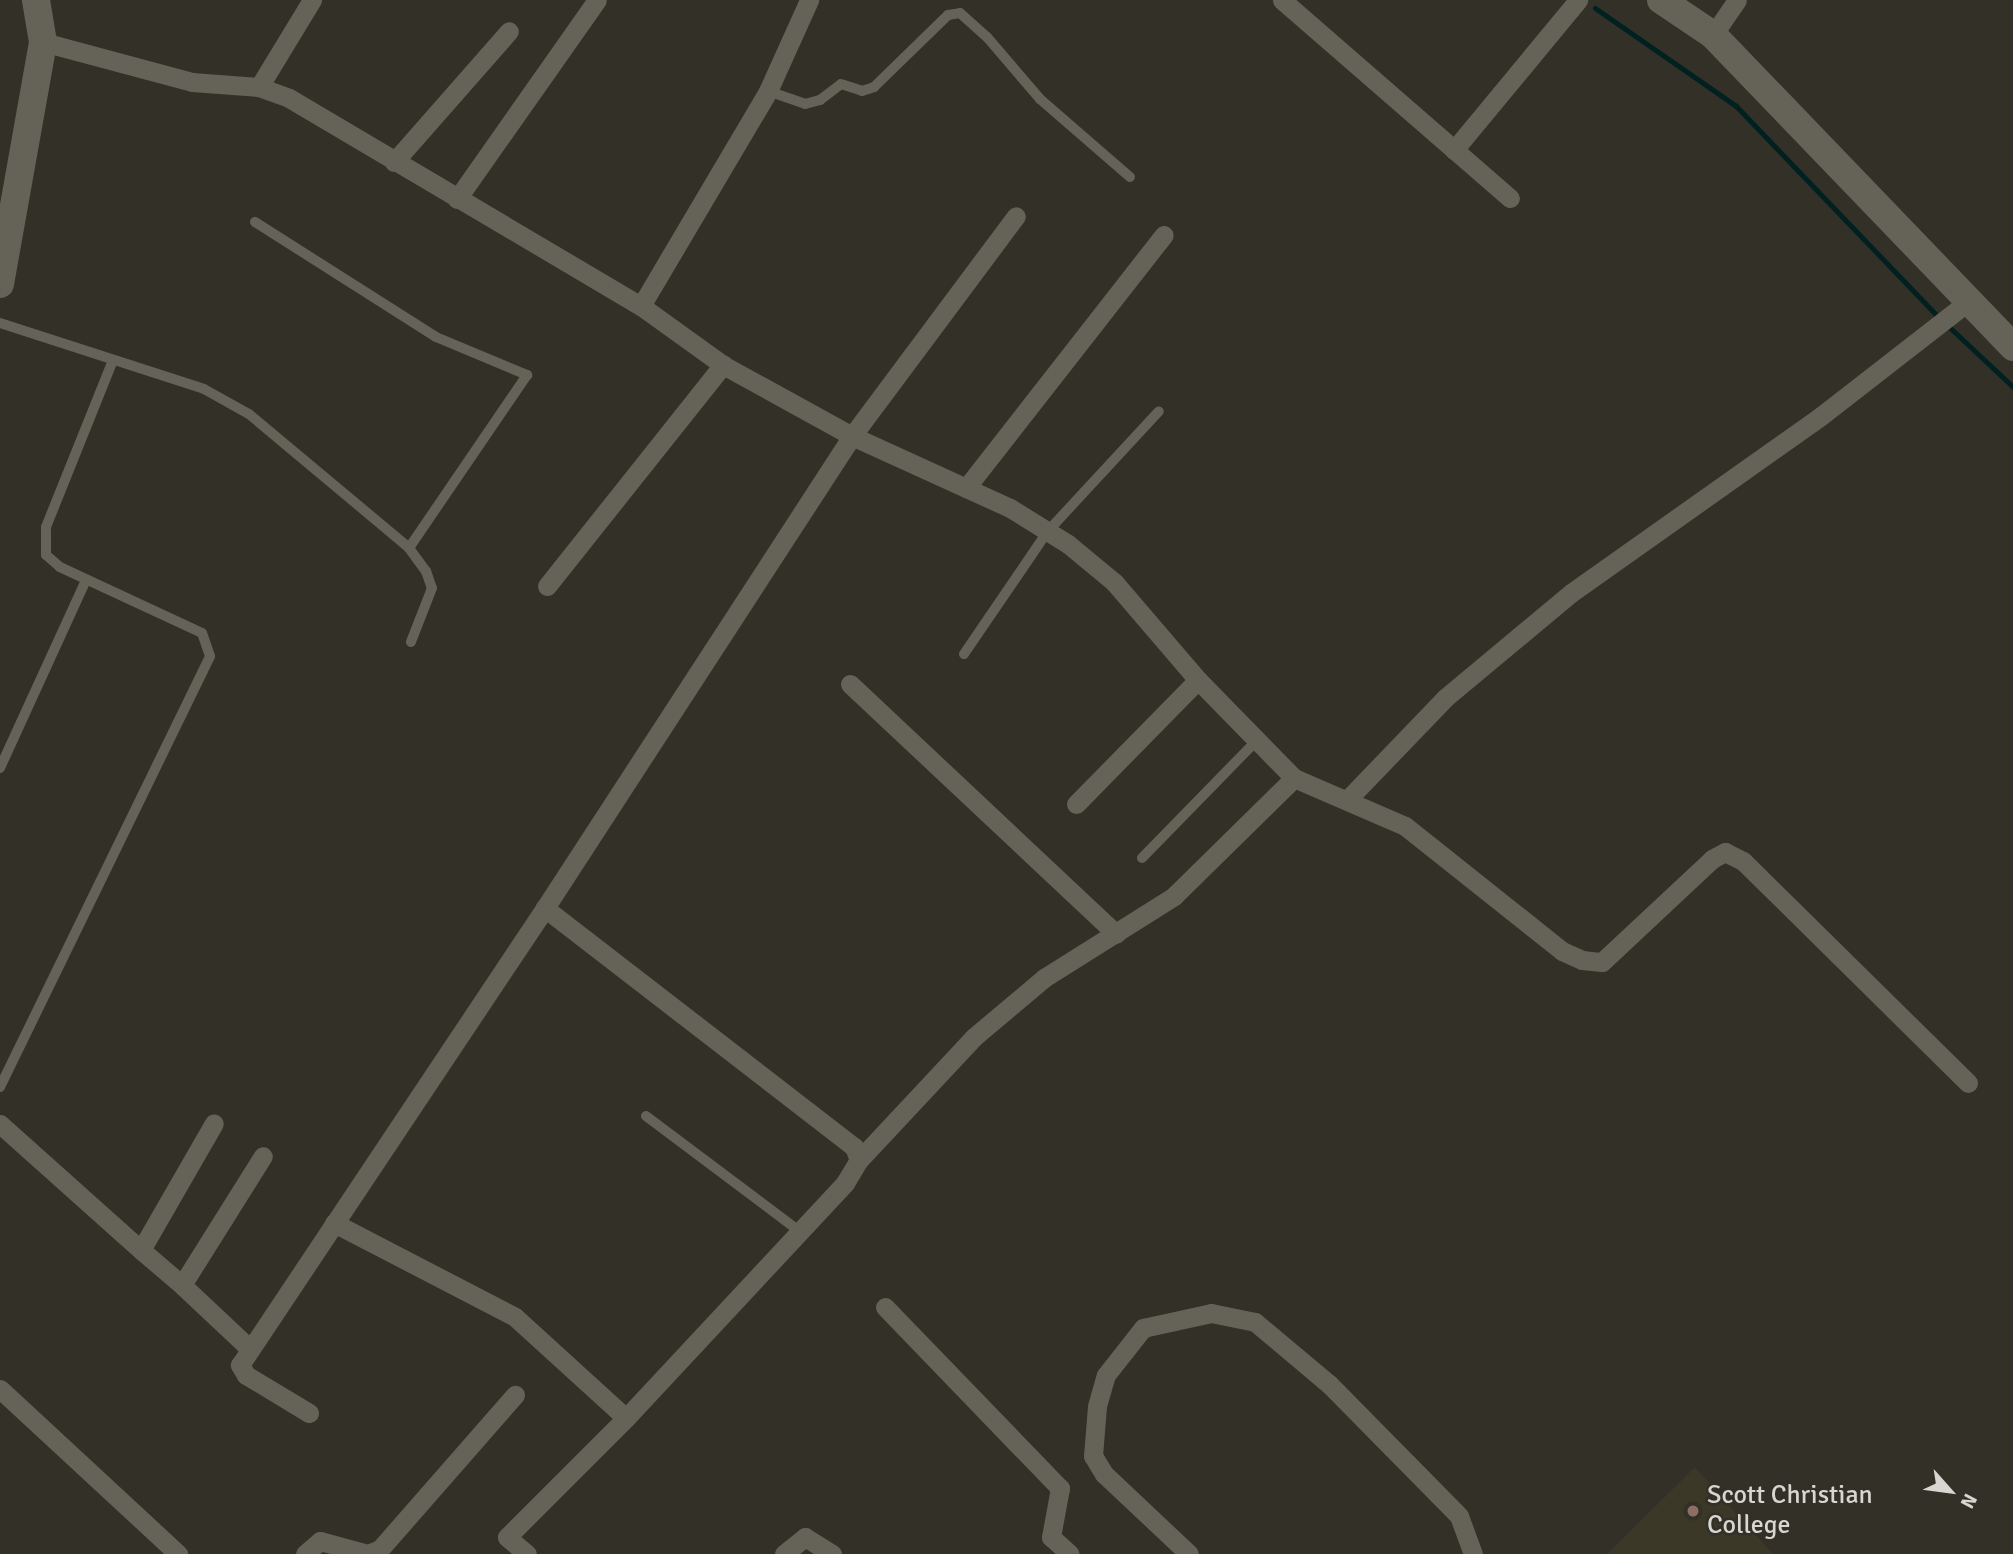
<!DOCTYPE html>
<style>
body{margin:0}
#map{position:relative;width:2013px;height:1554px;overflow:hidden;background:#323027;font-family:Signika,sans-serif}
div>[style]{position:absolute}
.built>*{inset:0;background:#3b3828}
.stream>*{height:5px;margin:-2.5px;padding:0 2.5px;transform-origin:2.5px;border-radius:2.5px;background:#012121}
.lane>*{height:10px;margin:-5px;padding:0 5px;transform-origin:5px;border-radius:5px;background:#656358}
.street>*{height:19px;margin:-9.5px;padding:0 9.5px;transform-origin:9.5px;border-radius:9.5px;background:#656358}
.secondary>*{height:28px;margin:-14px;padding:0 14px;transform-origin:14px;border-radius:14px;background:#656358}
.dots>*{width:19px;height:19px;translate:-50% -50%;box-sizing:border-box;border:4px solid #323027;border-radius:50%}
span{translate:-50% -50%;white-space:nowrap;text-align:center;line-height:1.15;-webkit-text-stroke:5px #323027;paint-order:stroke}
.poi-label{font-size:26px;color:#d8d6d0}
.left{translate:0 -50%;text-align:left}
.north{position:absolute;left:1915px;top:1456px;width:70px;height:70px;-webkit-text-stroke:5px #323027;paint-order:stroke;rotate:118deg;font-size:19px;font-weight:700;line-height:28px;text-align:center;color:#d8d6d0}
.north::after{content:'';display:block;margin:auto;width:24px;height:32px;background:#d8d6d0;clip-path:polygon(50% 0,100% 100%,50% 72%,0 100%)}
</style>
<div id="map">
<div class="built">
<div style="clip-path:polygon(1695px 1467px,1773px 1554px,1607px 1554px)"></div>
</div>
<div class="stream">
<div style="left:1595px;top:8px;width:172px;rotate:34.8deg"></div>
<div style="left:1736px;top:106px;width:294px;rotate:46.2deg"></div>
<div style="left:1946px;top:324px;width:92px;rotate:43.2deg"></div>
</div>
<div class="lane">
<div style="left:768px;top:91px;width:39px;rotate:19deg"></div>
<div style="left:805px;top:104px;width:16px;rotate:-15deg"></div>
<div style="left:820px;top:100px;width:26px;rotate:-37deg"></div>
<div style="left:841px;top:84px;width:22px;rotate:18deg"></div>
<div style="left:862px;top:91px;width:13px;rotate:-18deg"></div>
<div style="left:874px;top:87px;width:103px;rotate:-44.2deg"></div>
<div style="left:948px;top:15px;width:12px;rotate:-9deg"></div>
<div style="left:960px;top:13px;width:36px;rotate:42deg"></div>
<div style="left:987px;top:37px;width:82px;rotate:49.5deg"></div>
<div style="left:1040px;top:99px;width:119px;rotate:40.9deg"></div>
<div style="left:255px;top:222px;width:214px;rotate:32.4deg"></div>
<div style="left:436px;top:337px;width:99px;rotate:22.7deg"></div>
<div style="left:527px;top:375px;width:209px;rotate:124.3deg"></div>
<div style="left:0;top:323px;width:214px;rotate:17.9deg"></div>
<div style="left:204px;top:389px;width:51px;rotate:29.1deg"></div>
<div style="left:249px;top:414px;width:209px;rotate:39.9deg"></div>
<div style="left:409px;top:548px;width:29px;rotate:54deg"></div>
<div style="left:426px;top:571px;width:18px;rotate:71deg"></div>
<div style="left:432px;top:588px;width:58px;rotate:111.3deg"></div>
<div style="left:964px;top:654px;width:149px;rotate:-55.7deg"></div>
<div style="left:1048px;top:531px;width:163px;rotate:-47.2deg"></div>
<div style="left:0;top:768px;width:207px;rotate:-65.4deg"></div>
<div style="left:1142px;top:858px;width:165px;rotate:-45.7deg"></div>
<div style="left:0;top:1087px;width:479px;rotate:-64deg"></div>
<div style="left:210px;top:656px;width:24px;rotate:-109deg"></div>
<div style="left:202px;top:633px;width:157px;rotate:-155.1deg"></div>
<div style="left:60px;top:567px;width:18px;rotate:-139deg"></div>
<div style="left:46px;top:555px;width:28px;rotate:-90deg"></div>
<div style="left:46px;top:527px;width:180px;rotate:-68.1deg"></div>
<div style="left:646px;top:1116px;width:191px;rotate:36.9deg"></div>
</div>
<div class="street">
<div style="left:1282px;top:0;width:302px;rotate:41deg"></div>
<div style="left:1713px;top:35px;width:42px;rotate:-55.6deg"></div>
<div style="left:43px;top:42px;width:154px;rotate:15deg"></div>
<div style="left:192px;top:82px;width:67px;rotate:4.3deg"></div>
<div style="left:259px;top:87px;width:32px;rotate:20deg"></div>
<div style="left:289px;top:98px;width:409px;rotate:30.6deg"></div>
<div style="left:641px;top:306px;width:101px;rotate:35.7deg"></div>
<div style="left:723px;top:365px;width:147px;rotate:28.8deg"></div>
<div style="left:852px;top:436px;width:174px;rotate:24.5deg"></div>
<div style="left:1010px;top:508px;width:68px;rotate:31.8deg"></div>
<div style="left:1068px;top:544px;width:60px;rotate:39.6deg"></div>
<div style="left:1114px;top:582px;width:129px;rotate:49.4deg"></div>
<div style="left:1198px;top:680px;width:137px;rotate:45.6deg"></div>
<div style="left:1294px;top:778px;width:121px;rotate:23.4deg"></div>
<div style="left:1405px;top:826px;width:201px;rotate:38.5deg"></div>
<div style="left:1562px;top:951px;width:22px;rotate:24deg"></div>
<div style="left:1582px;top:960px;width:20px;rotate:6deg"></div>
<div style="left:1602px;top:962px;width:151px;rotate:-43.1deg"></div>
<div style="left:1712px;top:859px;width:15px;rotate:-28deg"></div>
<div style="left:1725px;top:852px;width:20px;rotate:27deg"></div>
<div style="left:1743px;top:861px;width:316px;rotate:44.6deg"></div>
<div style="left:259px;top:87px;width:102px;rotate:-58.7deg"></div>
<div style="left:1454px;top:150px;width:195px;rotate:-50.4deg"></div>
<div style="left:394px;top:162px;width:174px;rotate:-48.7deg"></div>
<div style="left:457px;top:199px;width:243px;rotate:-54.9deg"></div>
<div style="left:641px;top:306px;width:250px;rotate:-59.4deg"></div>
<div style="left:768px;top:91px;width:100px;rotate:-65.7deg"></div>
<div style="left:966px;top:488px;width:321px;rotate:-52deg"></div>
<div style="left:547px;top:586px;width:283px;rotate:-51.5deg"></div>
<div style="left:850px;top:684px;width:365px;rotate:43.2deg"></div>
<div style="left:1347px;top:800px;width:141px;rotate:-46.1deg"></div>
<div style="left:1445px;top:698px;width:164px;rotate:-39.8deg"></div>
<div style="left:1571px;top:593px;width:306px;rotate:-35.3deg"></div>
<div style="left:1821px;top:416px;width:189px;rotate:-37.9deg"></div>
<div style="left:1076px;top:804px;width:174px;rotate:-45.5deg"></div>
<div style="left:0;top:1124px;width:189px;rotate:41.8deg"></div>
<div style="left:141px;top:1250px;width:146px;rotate:-60.1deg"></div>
<div style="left:859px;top:1160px;width:168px;rotate:-46.9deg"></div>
<div style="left:974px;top:1037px;width:92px;rotate:-40.1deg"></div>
<div style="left:1044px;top:978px;width:154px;rotate:-32.2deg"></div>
<div style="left:1174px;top:896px;width:168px;rotate:-44.5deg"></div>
<div style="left:334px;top:1223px;width:204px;rotate:27.4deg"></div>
<div style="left:515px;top:1317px;width:150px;rotate:42.3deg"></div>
<div style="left:141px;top:1250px;width:54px;rotate:40.5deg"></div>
<div style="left:885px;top:1307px;width:252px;rotate:46deg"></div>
<div style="left:1060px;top:1488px;width:50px;rotate:100.4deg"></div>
<div style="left:1051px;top:1537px;width:25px;rotate:42deg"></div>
<div style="left:249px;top:1348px;width:92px;rotate:-136.8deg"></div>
<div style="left:182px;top:1285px;width:152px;rotate:-57.9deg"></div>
<div style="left:0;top:1389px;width:243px;rotate:42.8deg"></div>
<div style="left:309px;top:1413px;width:74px;rotate:-148.9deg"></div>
<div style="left:246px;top:1375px;width:12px;rotate:-121deg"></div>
<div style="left:240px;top:1365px;width:549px;rotate:-56.28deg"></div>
<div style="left:305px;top:1554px;width:20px;rotate:-41deg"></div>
<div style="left:320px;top:1541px;width:50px;rotate:15.2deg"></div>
<div style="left:368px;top:1554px;width:13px;rotate:-23deg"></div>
<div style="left:380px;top:1549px;width:205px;rotate:-48.8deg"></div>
<div style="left:527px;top:1554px;width:26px;rotate:-140deg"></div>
<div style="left:507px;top:1537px;width:168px;rotate:-45deg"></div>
<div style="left:626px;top:1418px;width:321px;rotate:-47deg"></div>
<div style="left:845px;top:1183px;width:27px;rotate:-59deg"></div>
<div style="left:859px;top:1160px;width:14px;rotate:-111deg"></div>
<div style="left:854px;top:1147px;width:391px;rotate:-142.3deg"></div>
<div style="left:545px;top:908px;width:563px;rotate:-56.96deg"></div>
<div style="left:852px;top:436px;width:274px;rotate:-53.3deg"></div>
<div style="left:784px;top:1554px;width:27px;rotate:-39deg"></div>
<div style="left:805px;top:1537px;width:32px;rotate:32deg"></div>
<div style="left:1189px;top:1554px;width:117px;rotate:-136.7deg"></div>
<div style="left:1104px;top:1474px;width:21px;rotate:-121deg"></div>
<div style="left:1093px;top:1456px;width:50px;rotate:-85.4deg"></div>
<div style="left:1097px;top:1406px;width:32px;rotate:-74deg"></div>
<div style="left:1106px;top:1375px;width:60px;rotate:-51.8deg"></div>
<div style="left:1143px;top:1328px;width:70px;rotate:-12.4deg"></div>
<div style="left:1211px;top:1313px;width:45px;rotate:11.6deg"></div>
<div style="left:1255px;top:1322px;width:97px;rotate:40deg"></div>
<div style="left:1329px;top:1384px;width:185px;rotate:45.4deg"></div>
<div style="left:1459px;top:1516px;width:40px;rotate:69.8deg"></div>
</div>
<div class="secondary">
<div style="left:1661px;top:0;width:63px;rotate:33.9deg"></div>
<div style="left:1713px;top:35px;width:433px;rotate:46.1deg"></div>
<div style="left:0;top:284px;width:246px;rotate:-79.9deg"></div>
<div style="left:43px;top:42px;width:43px;rotate:-99.5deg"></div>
</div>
<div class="dots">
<div style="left:1693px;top:1511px;background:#8d6e63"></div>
</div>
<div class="poi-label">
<span class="left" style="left:1707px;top:1511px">Scott Christian<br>College</span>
</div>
<div class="north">N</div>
</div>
